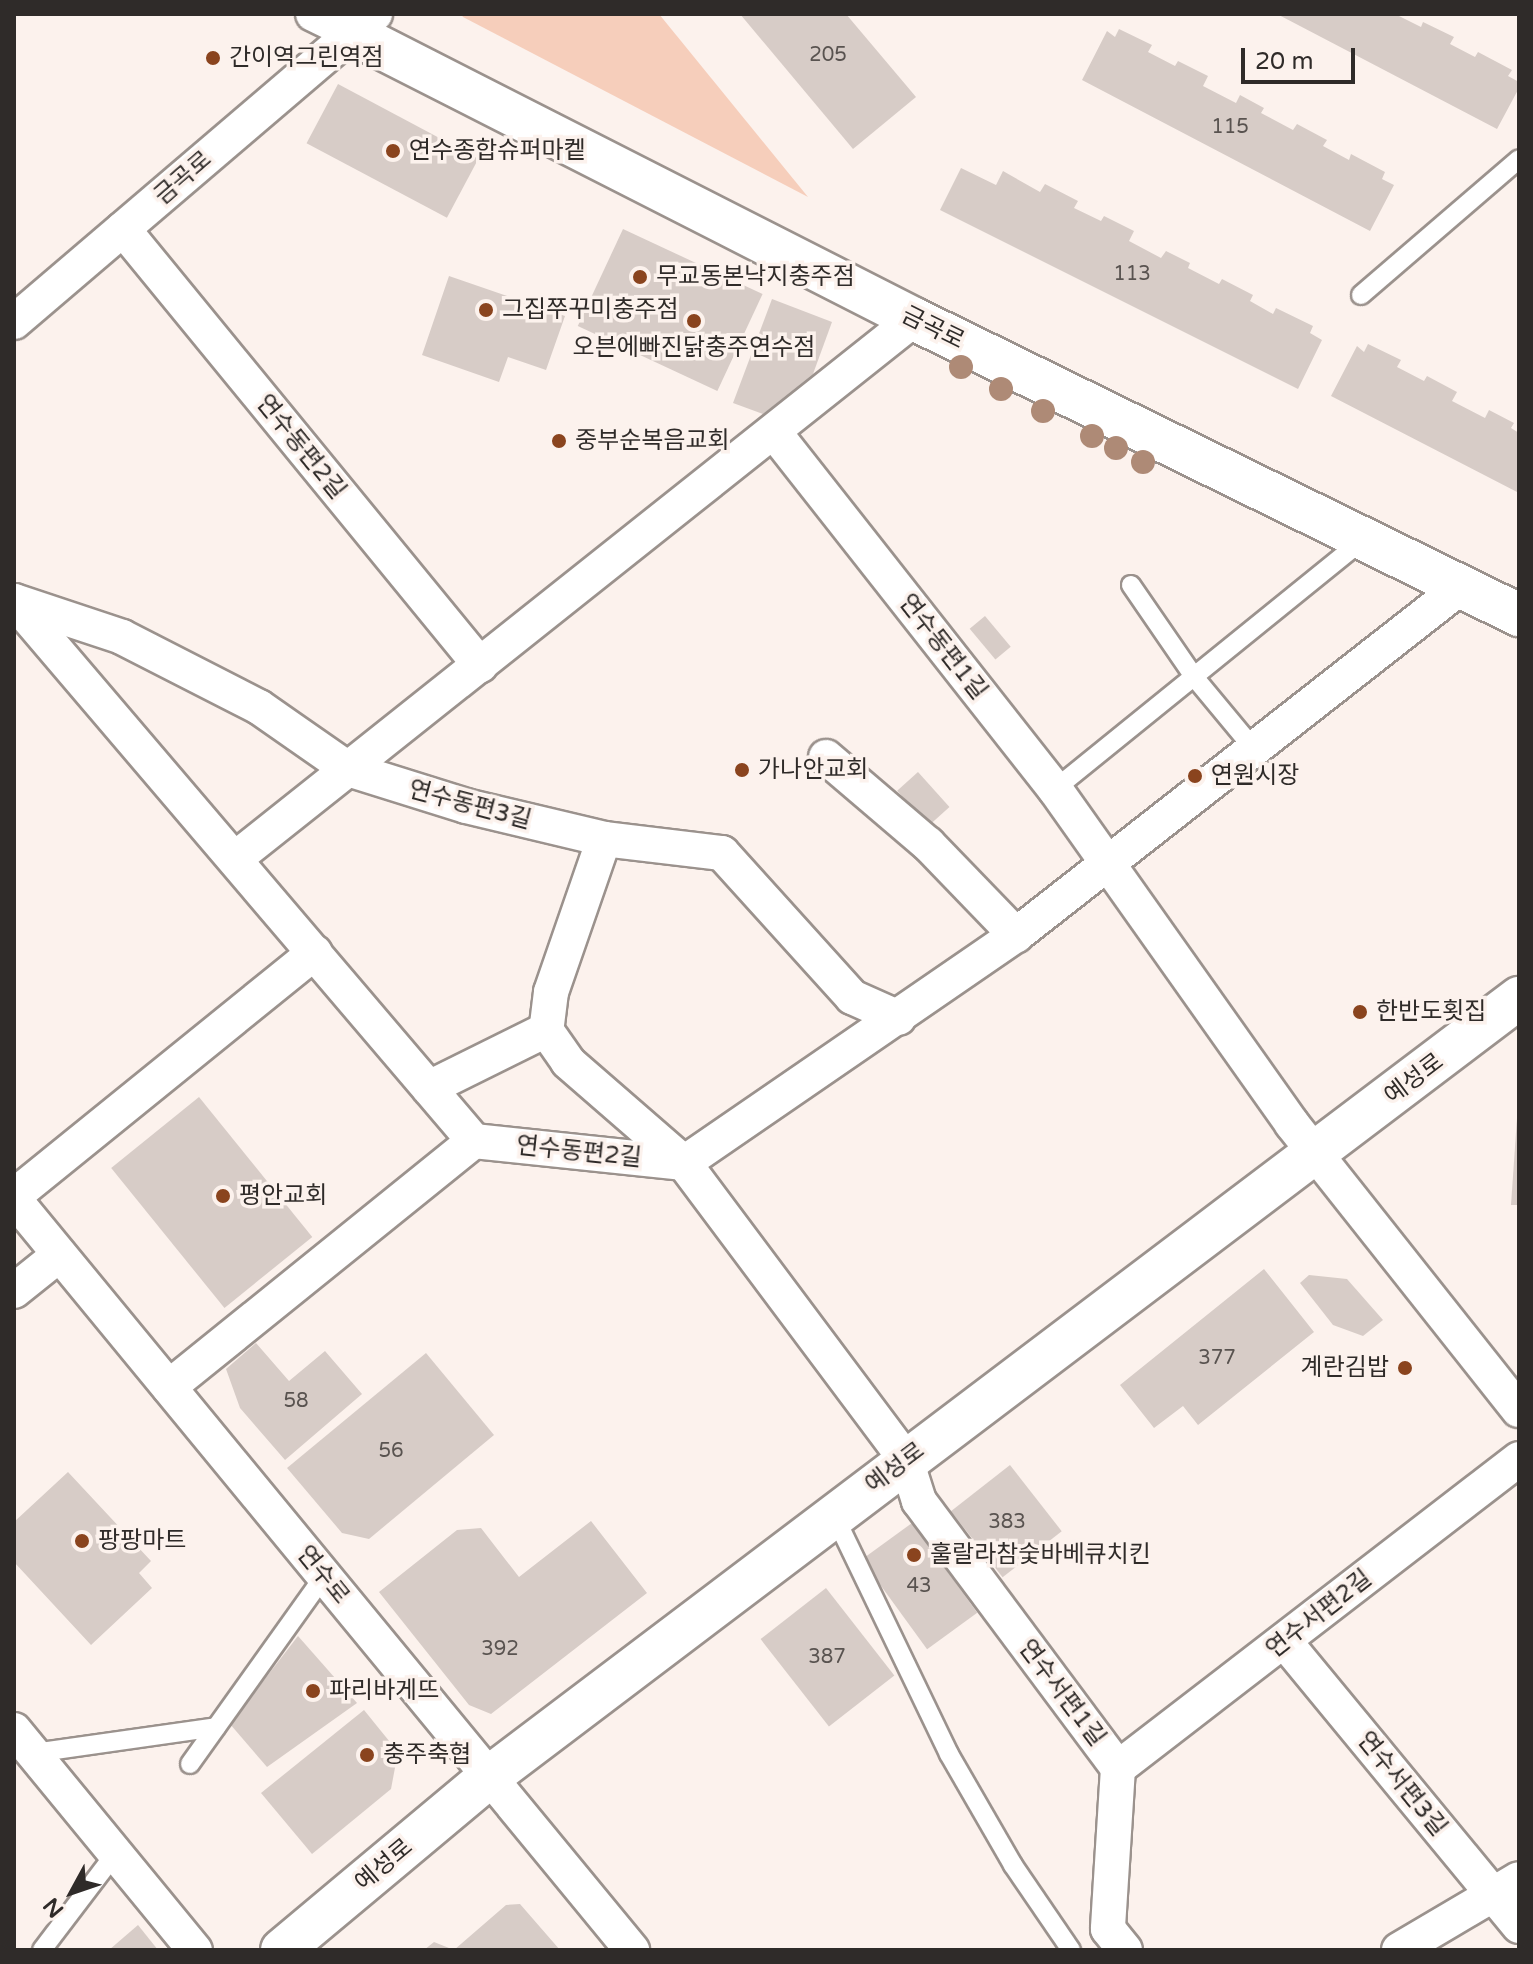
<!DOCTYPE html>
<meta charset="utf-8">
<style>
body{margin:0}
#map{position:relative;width:1533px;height:1964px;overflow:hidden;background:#fcf2ed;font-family:"Varela Round","Noto Sans KR",sans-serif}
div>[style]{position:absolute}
.green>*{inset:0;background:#f6cebb}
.building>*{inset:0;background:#d7ccc7;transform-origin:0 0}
.roads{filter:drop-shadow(2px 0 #9b928d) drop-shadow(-2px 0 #9b928d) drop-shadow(0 2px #9b928d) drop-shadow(0 -2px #9b928d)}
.service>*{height:18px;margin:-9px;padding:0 9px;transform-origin:9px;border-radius:9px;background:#fff}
.minor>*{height:34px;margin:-17px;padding:0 17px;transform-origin:17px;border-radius:17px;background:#fff}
.tertiary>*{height:42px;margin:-21px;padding:0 21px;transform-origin:21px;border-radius:21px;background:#fff}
.trees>*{width:24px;height:24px;margin:-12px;border-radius:50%;background:#ae8a76}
.dots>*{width:22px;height:22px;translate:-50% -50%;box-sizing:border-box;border:4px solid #fcf2ed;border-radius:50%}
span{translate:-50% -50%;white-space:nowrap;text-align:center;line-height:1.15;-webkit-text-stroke:7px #fcf2ed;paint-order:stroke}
.number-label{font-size:20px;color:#595350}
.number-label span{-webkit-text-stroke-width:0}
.poi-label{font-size:24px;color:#2f2b29}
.left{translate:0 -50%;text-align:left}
.right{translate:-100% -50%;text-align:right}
.street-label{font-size:24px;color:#2f2b29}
.frame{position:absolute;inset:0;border:16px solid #2f2b29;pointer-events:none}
.north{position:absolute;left:32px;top:1852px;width:80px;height:80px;-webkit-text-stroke:6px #fcf2ed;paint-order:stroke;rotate:230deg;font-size:22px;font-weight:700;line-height:32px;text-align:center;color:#2f2b29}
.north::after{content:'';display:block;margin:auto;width:28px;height:36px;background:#2f2b29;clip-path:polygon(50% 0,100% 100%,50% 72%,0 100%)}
.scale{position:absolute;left:1241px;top:48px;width:114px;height:36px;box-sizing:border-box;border:4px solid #2f2b29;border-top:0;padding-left:10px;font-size:24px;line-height:28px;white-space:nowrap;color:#2f2b29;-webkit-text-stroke:6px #fcf2ed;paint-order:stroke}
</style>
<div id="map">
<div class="green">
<div style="clip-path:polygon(461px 14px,659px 14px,808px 197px,463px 17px)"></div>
</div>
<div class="building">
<div style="clip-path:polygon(740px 14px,846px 14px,916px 97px,853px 149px)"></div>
<div style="clip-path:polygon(1277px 14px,1395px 14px,1421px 27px,1423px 22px,1454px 37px,1450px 44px,1475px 57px,1478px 52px,1512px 70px,1508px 76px,1519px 82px,1519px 88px,1497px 129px)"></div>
<div style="clip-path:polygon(1119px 29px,1152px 45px,1148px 52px,1175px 66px,1178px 61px,1208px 76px,1203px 86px,1236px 103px,1240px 95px,1264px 108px,1261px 113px,1293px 130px,1297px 124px,1327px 140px,1323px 146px,1349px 160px,1351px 154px,1385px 172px,1382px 179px,1394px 185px,1370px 231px,1082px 80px,1107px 31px,1115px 37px)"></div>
<div style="left:338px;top:84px;width:159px;height:67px;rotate:28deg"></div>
<div style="clip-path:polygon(961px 168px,996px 185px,1003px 171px,1040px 192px,1045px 184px,1078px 201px,1074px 208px,1101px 221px,1104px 216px,1134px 231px,1129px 241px,1161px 258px,1166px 251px,1190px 263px,1188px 268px,1219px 284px,1222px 279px,1253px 295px,1250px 301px,1273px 314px,1276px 308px,1313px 326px,1310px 333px,1322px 340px,1298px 389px,940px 210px)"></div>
<div style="left:623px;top:229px;width:154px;height:107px;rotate:25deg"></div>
<div style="clip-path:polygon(449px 276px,565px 316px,546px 370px,508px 357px,499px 382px,422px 355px)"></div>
<div style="clip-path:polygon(772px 299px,832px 322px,813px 374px,763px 414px,733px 403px)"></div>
<div style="clip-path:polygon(1368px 344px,1401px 360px,1397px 367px,1424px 381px,1427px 376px,1457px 392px,1452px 401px,1485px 418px,1489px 410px,1514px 423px,1511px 428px,1519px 433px,1519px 493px,1331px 396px,1357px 346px,1364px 352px)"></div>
<div style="left:985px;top:616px;width:40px;height:20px;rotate:50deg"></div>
<div style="left:918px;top:772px;width:47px;height:28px;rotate:48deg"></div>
<div style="left:199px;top:1097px;width:180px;height:113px;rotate:51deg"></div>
<div style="clip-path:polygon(1517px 1118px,1519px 1118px,1519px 1205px,1511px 1205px)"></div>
<div style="clip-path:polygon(1264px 1269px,1314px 1332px,1198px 1425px,1183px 1406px,1154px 1428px,1120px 1385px)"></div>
<div style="clip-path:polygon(1309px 1275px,1347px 1279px,1383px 1320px,1363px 1336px,1333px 1325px,1300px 1283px)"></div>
<div style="clip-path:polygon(256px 1343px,289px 1381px,325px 1351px,362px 1394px,285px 1460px,240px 1408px,226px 1369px)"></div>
<div style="clip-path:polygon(426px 1353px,494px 1435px,369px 1539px,342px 1533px,287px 1468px)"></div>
<div style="left:1010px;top:1465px;width:84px;height:75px;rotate:52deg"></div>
<div style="clip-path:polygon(68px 1472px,151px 1561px,139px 1573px,152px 1588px,91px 1645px,14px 1562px,14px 1522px)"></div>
<div style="clip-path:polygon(591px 1521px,647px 1593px,491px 1714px,469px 1705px,379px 1592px,457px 1530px,481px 1528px,519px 1577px)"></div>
<div style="left:912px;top:1523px;width:111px;height:62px;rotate:54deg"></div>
<div style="left:826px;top:1588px;width:111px;height:83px;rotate:52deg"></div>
<div style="clip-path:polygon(298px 1636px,357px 1703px,267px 1767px,230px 1724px)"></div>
<div style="clip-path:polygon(364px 1710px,398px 1752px,391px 1789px,312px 1854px,261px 1793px)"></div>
<div style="clip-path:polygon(520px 1904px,560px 1950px,424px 1950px,434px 1942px,454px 1950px,506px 1905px)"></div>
<div style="clip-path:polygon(138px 1925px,158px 1950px,109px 1950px)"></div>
</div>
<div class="roads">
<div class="service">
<div style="left:1361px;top:295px;width:208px;rotate:-40.7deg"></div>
<div style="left:1131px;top:585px;width:113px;rotate:55.5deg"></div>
<div style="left:1195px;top:678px;width:92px;rotate:50.3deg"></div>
<div style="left:1055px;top:789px;width:397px;rotate:-39deg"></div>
<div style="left:834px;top:1515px;width:265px;rotate:64.3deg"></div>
<div style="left:949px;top:1754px;width:128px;rotate:60deg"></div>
<div style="left:1013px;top:1865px;width:103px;rotate:55.7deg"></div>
<div style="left:34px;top:1753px;width:184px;rotate:-8.1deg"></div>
<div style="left:190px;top:1764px;width:231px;rotate:-54.5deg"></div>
<div style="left:42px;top:1950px;width:121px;rotate:-52.8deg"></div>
</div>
<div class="minor">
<div style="left:313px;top:14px;width:43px;rotate:26deg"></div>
<div style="left:123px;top:229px;width:564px;rotate:50.69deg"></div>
<div style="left:14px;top:322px;width:475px;rotate:-40.5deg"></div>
<div style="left:774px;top:432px;width:454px;rotate:51.8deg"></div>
<div style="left:1055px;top:789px;width:410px;rotate:54.7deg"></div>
<div style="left:1292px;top:1124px;width:365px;rotate:51.6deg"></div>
<div style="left:14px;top:601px;width:709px;rotate:49.57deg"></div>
<div style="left:474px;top:1141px;width:211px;rotate:6deg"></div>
<div style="left:684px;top:1163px;width:371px;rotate:53.2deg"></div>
<div style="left:906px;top:1460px;width:43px;rotate:72.4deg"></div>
<div style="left:919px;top:1501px;width:333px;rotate:53.3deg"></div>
<div style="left:1118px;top:1768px;width:161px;rotate:93.6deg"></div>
<div style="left:1108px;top:1929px;width:27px;rotate:51deg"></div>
<div style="left:14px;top:601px;width:114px;rotate:18.4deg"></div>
<div style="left:122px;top:637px;width:154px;rotate:27.1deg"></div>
<div style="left:259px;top:707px;width:108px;rotate:34.9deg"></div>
<div style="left:348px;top:769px;width:124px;rotate:17.4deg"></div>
<div style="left:466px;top:806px;width:142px;rotate:13.4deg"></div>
<div style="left:604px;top:839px;width:119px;rotate:6.8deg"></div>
<div style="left:722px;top:853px;width:194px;rotate:47.9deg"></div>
<div style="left:852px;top:997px;width:51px;rotate:24.1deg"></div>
<div style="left:826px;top:757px;width:134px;rotate:40.5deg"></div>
<div style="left:928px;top:844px;width:127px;rotate:46deg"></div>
<div style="left:604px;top:839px;width:162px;rotate:109.1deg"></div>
<div style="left:551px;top:992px;width:38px;rotate:97deg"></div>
<div style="left:546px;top:1030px;width:39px;rotate:55deg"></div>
<div style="left:568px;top:1062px;width:154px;rotate:41deg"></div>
<div style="left:684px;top:1163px;width:403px;rotate:-34.5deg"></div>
<div style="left:1016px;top:935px;width:566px;rotate:-38.04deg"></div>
<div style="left:236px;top:858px;width:866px;rotate:-38.48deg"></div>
<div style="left:429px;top:1088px;width:131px;rotate:-26.4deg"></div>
<div style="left:14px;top:1196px;width:387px;rotate:-39deg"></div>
<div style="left:14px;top:1199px;width:973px;rotate:50.55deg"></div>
<div style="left:14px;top:1291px;width:58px;rotate:-38.7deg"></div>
<div style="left:169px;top:1387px;width:392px;rotate:-38.9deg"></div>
<div style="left:1285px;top:1642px;width:368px;rotate:50.5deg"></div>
<div style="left:14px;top:1730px;width:285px;rotate:50.6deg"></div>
<div style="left:1118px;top:1768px;width:506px;rotate:-37.62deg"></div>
<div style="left:1399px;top:1950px;width:139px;rotate:-30.6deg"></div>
</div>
<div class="tertiary">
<div style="left:352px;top:33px;width:631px;rotate:26.97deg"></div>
<div style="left:914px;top:319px;width:674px;rotate:26.07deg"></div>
<div style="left:282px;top:1950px;width:268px;rotate:-39.9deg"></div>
<div style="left:488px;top:1778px;width:1293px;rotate:-37.11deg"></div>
</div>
</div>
<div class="trees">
<div style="left:961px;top:367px"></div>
<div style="left:1001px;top:389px"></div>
<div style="left:1043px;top:411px"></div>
<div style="left:1092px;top:436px"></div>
<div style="left:1116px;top:448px"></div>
<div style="left:1143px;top:462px"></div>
</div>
<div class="dots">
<div style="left:213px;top:58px;background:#8a441e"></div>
<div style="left:393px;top:151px;background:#8a441e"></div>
<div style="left:640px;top:277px;background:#8a441e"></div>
<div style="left:486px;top:310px;background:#8a441e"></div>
<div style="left:694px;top:321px;background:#8a441e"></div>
<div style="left:559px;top:441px;background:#8a441e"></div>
<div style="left:742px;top:770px;background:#8a441e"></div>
<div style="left:1195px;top:776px;background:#8a441e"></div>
<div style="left:1360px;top:1012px;background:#8a441e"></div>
<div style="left:223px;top:1196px;background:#8a441e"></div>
<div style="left:1405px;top:1368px;background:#8a441e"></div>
<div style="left:82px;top:1541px;background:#8a441e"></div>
<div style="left:914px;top:1555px;background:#8a441e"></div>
<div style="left:313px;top:1691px;background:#8a441e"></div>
<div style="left:367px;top:1755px;background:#8a441e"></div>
</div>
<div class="number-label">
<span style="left:828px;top:55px">205</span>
<span style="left:1230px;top:127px">115</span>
<span style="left:1132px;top:274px">113</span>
<span style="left:1217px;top:1358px">377</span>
<span style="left:296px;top:1401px">58</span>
<span style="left:391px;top:1451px">56</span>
<span style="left:1007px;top:1522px">383</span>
<span style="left:919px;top:1586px">43</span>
<span style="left:500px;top:1649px">392</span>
<span style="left:827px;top:1657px">387</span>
</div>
<div class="poi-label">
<span class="left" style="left:229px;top:58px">간이역그린역점</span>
<span class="left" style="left:409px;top:151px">연수종합슈퍼마켙</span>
<span class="left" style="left:656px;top:277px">무교동본낙지충주점</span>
<span class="left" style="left:502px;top:310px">그집쭈꾸미충주점</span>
<span style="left:694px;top:348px">오븐에빠진닭충주연수점</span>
<span class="left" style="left:575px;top:441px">중부순복음교회</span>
<span class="left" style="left:758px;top:770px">가나안교회</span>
<span class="left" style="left:1211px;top:776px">연원시장</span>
<span class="left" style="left:1376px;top:1012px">한반도횟집</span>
<span class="left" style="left:239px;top:1196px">평안교회</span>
<span class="right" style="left:1389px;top:1368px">계란김밥</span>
<span class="left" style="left:98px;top:1541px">팡팡마트</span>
<span class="left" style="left:930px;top:1555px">훌랄라참숯바베큐치킨</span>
<span class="left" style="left:329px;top:1691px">파리바게뜨</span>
<span class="left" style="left:383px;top:1755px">충주축협</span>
</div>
<div class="street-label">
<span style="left:183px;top:178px;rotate:-41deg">금곡로</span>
<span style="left:933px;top:328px;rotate:26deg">금곡로</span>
<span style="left:301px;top:447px;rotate:51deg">연수동편2길</span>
<span style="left:943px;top:647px;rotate:52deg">연수동편1길</span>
<span style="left:470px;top:805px;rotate:15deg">연수동편3길</span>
<span style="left:1414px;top:1079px;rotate:-37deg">예성로</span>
<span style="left:579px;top:1152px;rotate:6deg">연수동편2길</span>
<span style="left:895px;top:1468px;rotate:-37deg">예성로</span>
<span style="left:323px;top:1575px;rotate:51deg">연수로</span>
<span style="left:1319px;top:1614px;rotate:-38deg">연수서편2길</span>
<span style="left:1062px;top:1693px;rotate:53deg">연수서편1길</span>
<span style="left:1402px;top:1784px;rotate:51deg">연수서편3길</span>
<span style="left:384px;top:1865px;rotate:-40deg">예성로</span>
</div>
<div class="frame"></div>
<div class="north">N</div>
<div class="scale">20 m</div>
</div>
